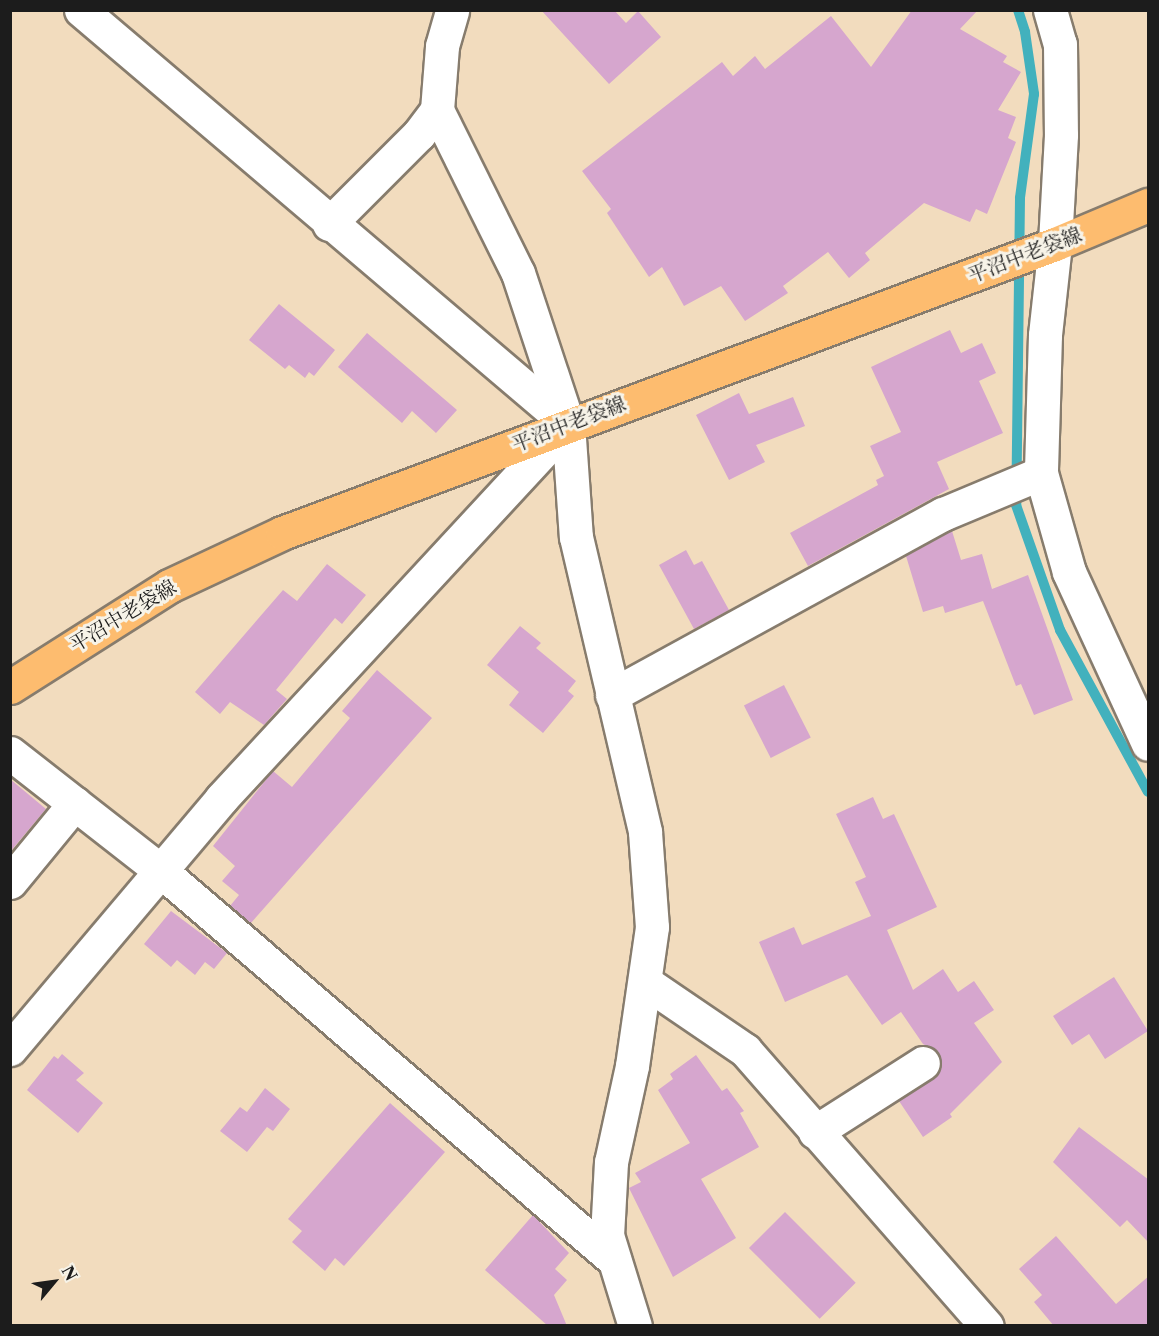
<!DOCTYPE html>
<meta charset="utf-8">
<style>
body{margin:0}
#map{position:relative;width:1159px;height:1336px;overflow:hidden;background:#f2dcbe;font-family:"Libre Caslon Text","Noto Serif JP",serif}
div>[style]{position:absolute}
.stream>*{height:10px;margin:-5px;padding:0 5px;transform-origin:5px;border-radius:5px;background:#42b1bd}
.building>*{inset:0;background:#d6a6ce;transform-origin:0 0}
.roads{filter:drop-shadow(2px 0 #877c6d) drop-shadow(-2px 0 #877c6d) drop-shadow(0 2px #877c6d) drop-shadow(0 -2px #877c6d)}
.minor>*{height:33px;margin:-16.5px;padding:0 16.5px;transform-origin:16.5px;border-radius:16.5px;background:#fff}
.major>*{height:33px;margin:-16.5px;padding:0 16.5px;transform-origin:16.5px;border-radius:16.5px;background:#fdbc6f}
span{translate:-50% -50%;white-space:nowrap;text-align:center;line-height:1.15;-webkit-text-stroke:6px #f7f3e8;paint-order:stroke}
.street-label{font-size:20px;color:#1c1c1c}
.frame{position:absolute;inset:0;border:12px solid #1c1c1c;pointer-events:none}
.north{position:absolute;left:24px;top:1252px;width:60px;height:60px;-webkit-text-stroke:4px #f7f3e8;paint-order:stroke;rotate:61deg;font-size:16px;font-weight:700;line-height:24px;text-align:center;color:#1c1c1c}
.north::after{content:'';display:block;margin:auto;width:21px;height:27px;background:#1c1c1c;clip-path:polygon(50% 0,100% 100%,50% 72%,0 100%)}
</style>
<div id="map">
<div class="stream">
<div style="left:1018px;top:10px;width:23px;rotate:72deg"></div>
<div style="left:1025px;top:32px;width:63px;rotate:81.7deg"></div>
<div style="left:1034px;top:94px;width:105px;rotate:97.7deg"></div>
<div style="left:1020px;top:198px;width:307px;rotate:90.7deg"></div>
<div style="left:1016px;top:505px;width:133px;rotate:70.6deg"></div>
<div style="left:1060px;top:630px;width:184px;rotate:61.5deg"></div>
</div>
<div class="building">
<div style="clip-path:polygon(541px 10px,614px 10px,626px 23px,638px 11px,661px 37px,609px 84px)"></div>
<div style="clip-path:polygon(912px 10px,978px 10px,960px 29px,1007px 56px,1003px 62px,1021px 72px,998px 110px,1016px 117px,1008px 138px,1016px 142px,987px 214px,976px 209px,970px 222px,924px 203px,865px 253px,870px 260px,849px 278px,828px 252px,783px 286px,788px 293px,745px 321px,721px 286px,684px 306px,662px 267px,649px 277px,607px 213px,611px 209px,582px 171px,722px 62px,733px 76px,755px 56px,765px 69px,831px 16px,871px 67px)"></div>
<div style="clip-path:polygon(279px 304px,335px 350px,314px 376px,309px 372px,305px 378px,289px 365px,285px 369px,249px 340px)"></div>
<div style="clip-path:polygon(950px 330px,961px 353px,982px 343px,996px 373px,979px 381px,1003px 433px,937px 462px,949px 489px,808px 566px,790px 533px,878px 485px,876px 480px,884px 476px,870px 446px,901px 432px,871px 367px)"></div>
<div style="clip-path:polygon(367px 333px,457px 410px,436px 433px,412px 411px,402px 423px,338px 367px)"></div>
<div style="clip-path:polygon(739px 393px,749px 414px,793px 397px,805px 426px,756px 445px,765px 462px,729px 480px,696px 415px)"></div>
<div style="clip-path:polygon(952px 531px,961px 560px,982px 554px,992px 589px,1028px 575px,1073px 700px,1034px 715px,1021px 684px,1016px 686px,983px 601px,945px 613px,943px 606px,923px 612px,906px 556px)"></div>
<div style="clip-path:polygon(686px 550px,694px 565px,702px 561px,729px 610px,694px 629px,659px 565px)"></div>
<div style="clip-path:polygon(327px 564px,366px 595px,342px 624px,335px 618px,276px 690px,287px 699px,264px 725px,230px 702px,220px 714px,195px 692px,283px 590px,297px 601px)"></div>
<div style="clip-path:polygon(520px 626px,541px 643px,536px 648px,576px 681px,568px 691px,574px 696px,543px 733px,509px 705px,519px 692px,487px 665px)"></div>
<div style="clip-path:polygon(377px 670px,432px 718px,251px 923px,230px 906px,239px 895px,222px 881px,235px 866px,213px 846px,273px 771px,292px 787px,350px 718px,342px 711px)"></div>
<div style="left:784px;top:685px;width:59px;height:45px;rotate:63deg"></div>
<div style="clip-path:polygon(10px 779px,46px 809px,10px 852px)"></div>
<div style="clip-path:polygon(873px 797px,883px 819px,894px 814px,937px 907px,887px 930px,913px 990px,943px 969px,958px 992px,974px 981px,994px 1010px,974px 1023px,1002px 1062px,950px 1114px,952px 1117px,923px 1137px,899px 1101px,939px 1072px,938px 1052px,923px 1044px,901px 1012px,882px 1025px,847px 975px,785px 1002px,759px 942px,794px 927px,802px 945px,871px 916px,855px 882px,866px 877px,836px 814px)"></div>
<div style="clip-path:polygon(171px 911px,227px 953px,214px 969px,205px 962px,195px 975px,177px 960px,171px 967px,144px 944px)"></div>
<div style="clip-path:polygon(1114px 977px,1148px 1031px,1105px 1059px,1089px 1034px,1072px 1045px,1053px 1016px)"></div>
<div style="clip-path:polygon(62px 1054px,84px 1073px,76px 1080px,103px 1103px,78px 1133px,27px 1090px,54px 1056px,58px 1059px)"></div>
<div style="clip-path:polygon(696px 1055px,722px 1091px,727px 1088px,744px 1111px,740px 1113px,759px 1147px,701px 1179px,736px 1238px,673px 1277px,629px 1188px,641px 1182px,635px 1173px,690px 1143px,658px 1090px,673px 1079px,670px 1074px)"></div>
<div style="clip-path:polygon(265px 1088px,290px 1109px,273px 1131px,267px 1127px,247px 1152px,220px 1131px,240px 1107px,247px 1112px)"></div>
<div style="clip-path:polygon(390px 1103px,445px 1152px,344px 1266px,335px 1258px,325px 1271px,292px 1242px,302px 1231px,288px 1219px)"></div>
<div style="clip-path:polygon(1079px 1127px,1149px 1180px,1149px 1243px,1127px 1220px,1120px 1227px,1053px 1162px)"></div>
<div style="left:785px;top:1212px;width:100px;height:51px;rotate:45deg"></div>
<div style="clip-path:polygon(533px 1215px,569px 1253px,555px 1269px,567px 1280px,554px 1295px,567px 1326px,548px 1326px,485px 1270px)"></div>
<div style="clip-path:polygon(1056px 1236px,1116px 1304px,1149px 1276px,1149px 1326px,1054px 1326px,1034px 1302px,1042px 1295px,1019px 1269px)"></div>
</div>
<div class="roads">
<div class="minor">
<div style="left:81px;top:10px;width:639px;rotate:40.37deg"></div>
<div style="left:1050px;top:10px;width:35px;rotate:74deg"></div>
<div style="left:1060px;top:44px;width:91px;rotate:89.4deg"></div>
<div style="left:1061px;top:135px;width:109px;rotate:93.2deg"></div>
<div style="left:1055px;top:244px;width:92px;rotate:96.3deg"></div>
<div style="left:1045px;top:335px;width:138px;rotate:91.7deg"></div>
<div style="left:1041px;top:473px;width:103px;rotate:74.2deg"></div>
<div style="left:1069px;top:572px;width:189px;rotate:65.3deg"></div>
<div style="left:437px;top:110px;width:182px;rotate:63.6deg"></div>
<div style="left:518px;top:273px;width:159px;rotate:71.7deg"></div>
<div style="left:568px;top:424px;width:113px;rotate:86deg"></div>
<div style="left:576px;top:537px;width:303px;rotate:76.8deg"></div>
<div style="left:645px;top:832px;width:95px;rotate:85.8deg"></div>
<div style="left:652px;top:927px;width:140px;rotate:98.2deg"></div>
<div style="left:632px;top:1066px;width:98px;rotate:102.3deg"></div>
<div style="left:611px;top:1162px;width:73px;rotate:93.1deg"></div>
<div style="left:607px;top:1235px;width:95px;rotate:72.9deg"></div>
<div style="left:329px;top:224px;width:127px;rotate:-45deg"></div>
<div style="left:419px;top:134px;width:30px;rotate:-53deg"></div>
<div style="left:437px;top:110px;width:64px;rotate:-85.5deg"></div>
<div style="left:442px;top:46px;width:37px;rotate:-74deg"></div>
<div style="left:612px;top:695px;width:377px;rotate:-28.7deg"></div>
<div style="left:943px;top:514px;width:106px;rotate:-22.7deg"></div>
<div style="left:10px;top:753px;width:192px;rotate:38deg"></div>
<div style="left:161px;top:871px;width:597px;rotate:40.65deg"></div>
<div style="left:10px;top:882px;width:102px;rotate:-50.6deg"></div>
<div style="left:645px;top:982px;width:121px;rotate:34.2deg"></div>
<div style="left:745px;top:1050px;width:367px;rotate:48.8deg"></div>
<div style="left:10px;top:1049px;width:327px;rotate:-49.8deg"></div>
<div style="left:221px;top:799px;width:511px;rotate:-47.22deg"></div>
<div style="left:815px;top:1132px;width:128px;rotate:-32.6deg"></div>
</div>
<div class="major">
<div style="left:10px;top:687px;width:188px;rotate:-32.4deg"></div>
<div style="left:169px;top:586px;width:125px;rotate:-25.1deg"></div>
<div style="left:282px;top:533px;width:825px;rotate:-20.5deg"></div>
<div style="left:1055px;top:244px;width:101px;rotate:-22.8deg"></div>
</div>
</div>
<div class="street-label">
<span style="left:1025px;top:255px;rotate:-21deg">平沼中老袋線</span>
<span style="left:569px;top:424px;rotate:-21deg">平沼中老袋線</span>
<span style="left:123px;top:616px;rotate:-31deg">平沼中老袋線</span>
</div>
<div class="frame"></div>
<div class="north">N</div>
</div>
